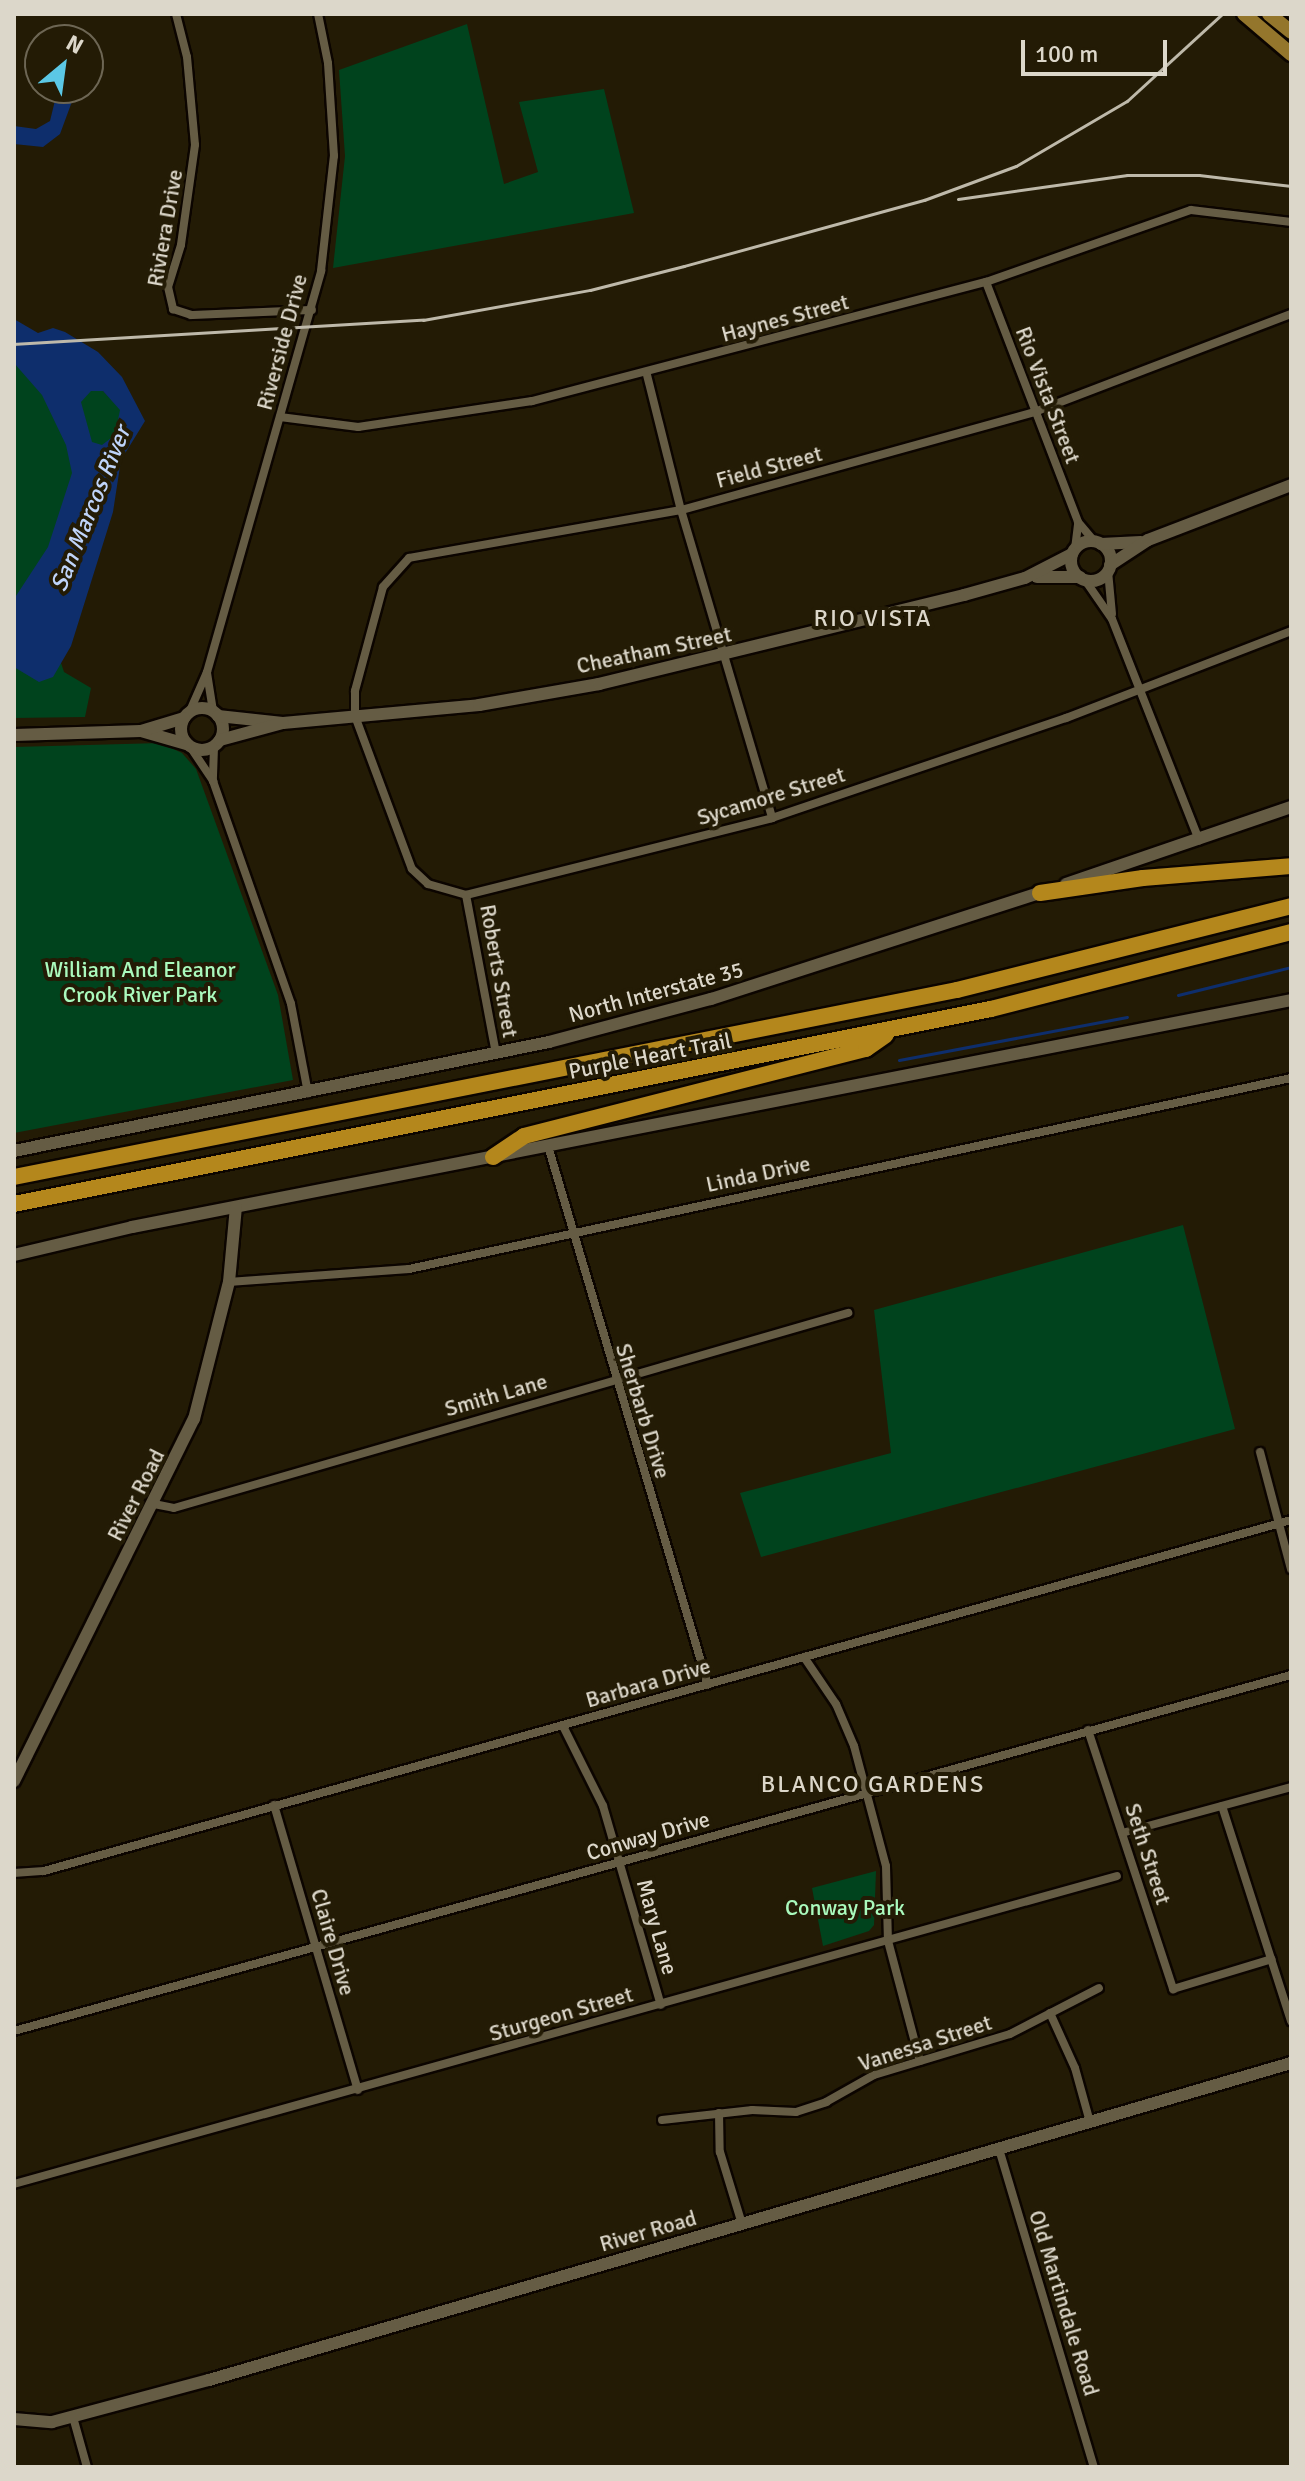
<!DOCTYPE html>
<style>
body{margin:0}
#map{position:relative;width:1305px;height:2481px;overflow:hidden;background:#231b05;font-family:Signika,sans-serif}
div>[style]{position:absolute}
.green>*{inset:0;background:#00431d}
.water>*{inset:0;background:#0e2e6c}
.stream>*{height:3px;margin:-1.5px;padding:0 1.5px;transform-origin:1.5px;border-radius:1.5px;background:#0e2e6c}
.roads{filter:drop-shadow(2px 0 #0c0500) drop-shadow(-2px 0 #0c0500) drop-shadow(0 2px #0c0500) drop-shadow(0 -2px #0c0500)}
.street>*{height:8px;margin:-4px;padding:0 4px;transform-origin:4px;border-radius:4px;background:#655c44}
.secondary>*{height:12px;margin:-6px;padding:0 6px;transform-origin:6px;border-radius:6px;background:#655c44}
.secondary>.ring{margin:-6px;padding:0;box-sizing:content-box;background:none;border:12px solid #655c44;border-radius:50%}
.primary>*{height:14px;margin:-7px;padding:0 7px;transform-origin:7px;border-radius:7px;background:#94762c}
.highway>*{height:16px;margin:-8px;padding:0 8px;transform-origin:8px;border-radius:8px;background:#b4871c}
.rail>*{height:3px;margin:-1.5px;padding:0 1.5px;transform-origin:1.5px;border-radius:1.5px;background:#beb9aa}
span{translate:-50% -50%;white-space:nowrap;text-align:center;line-height:1.15;-webkit-text-stroke:8px #231b05;paint-order:stroke}
.street-label{font-size:22px;color:#dcd7ca}
.park-label{font-size:22px;color:#aafabd}
.water-label{font-size:24px;color:#bfd4fa;font-style:italic}
.neighbourhood-label{font-size:24px;color:#dcd7ca;letter-spacing:2px}
.frame{position:absolute;inset:0;border:16px solid #dcd7ca;pointer-events:none}
.north{position:absolute;left:24px;top:24px;width:80px;height:80px;box-sizing:border-box;background:#231b05;border:2px solid #6d6654;border-radius:50%;rotate:29deg;font-size:22px;font-weight:700;line-height:32px;text-align:center;color:#dcd7ca}
.north::after{content:'';display:block;margin:auto;width:28px;height:36px;background:#5bc8e6;clip-path:polygon(50% 0,100% 100%,50% 72%,0 100%)}
.scale{position:absolute;left:1021px;top:40px;width:146px;height:36px;box-sizing:border-box;border:4px solid #dcd7ca;border-top:0;padding-left:10px;font-size:24px;line-height:28px;white-space:nowrap;color:#dcd7ca;-webkit-text-stroke:6px #231b05;paint-order:stroke}
</style>
<div id="map">
<div class="green">
<div style="clip-path:polygon(467px 24px,504px 184px,538px 172px,519px 102px,604px 89px,634px 213px,333px 268px,345px 156px,339px 70px)"></div>
<div style="clip-path:polygon(14px 365px,103px 391px,121px 410px,115px 435px,39px 595px,64px 672px,91px 688px,85px 717px,14px 718px)"></div>
<div style="clip-path:polygon(161px 743px,182px 753px,196px 769px,278px 995px,293px 1080px,14px 1133px,14px 747px)"></div>
<div style="clip-path:polygon(1183px 1225px,1235px 1429px,761px 1557px,740px 1493px,891px 1453px,874px 1310px)"></div>
<div style="clip-path:polygon(876px 1871px,874px 1925px,869px 1931px,823px 1946px,812px 1888px)"></div>
</div>
<div class="water">
<div style="clip-path:polygon(58px 88px,77px 88px,60px 134px,43px 147px,14px 144px,14px 126px,36px 129px,50px 121px)"></div>
<div style="clip-path:polygon(evenodd,14px 319px,38px 333px,53px 328px,65px 332px,98px 352px,122px 377px,145px 421px,121px 460px,113px 512px,71px 646px,53px 677px,39px 682px,14px 667px,14px 599px,48px 547px,72px 473px,66px 445px,42px 395px,14px 363px,14px 319px,91px 391px,103px 391px,120px 410px,115px 435px,102px 445px,92px 442px,81px 402px,91px 391px)"></div>
</div>
<div class="stream">
<div style="left:1178px;top:995px;width:116px;rotate:-13.9deg"></div>
<div style="left:899px;top:1060px;width:232px;rotate:-10.7deg"></div>
</div>
<div class="roads">
<div class="street">
<div style="left:176px;top:14px;width:44px;rotate:75.7deg"></div>
<div style="left:187px;top:57px;width:88px;rotate:84.8deg"></div>
<div style="left:195px;top:145px;width:101px;rotate:98deg"></div>
<div style="left:181px;top:245px;width:44px;rotate:107.2deg"></div>
<div style="left:168px;top:287px;width:23px;rotate:77deg"></div>
<div style="left:173px;top:309px;width:19px;rotate:18deg"></div>
<div style="left:191px;top:315px;width:121px;rotate:-2.4deg"></div>
<div style="left:986px;top:282px;width:257px;rotate:69deg"></div>
<div style="left:1078px;top:522px;width:26px;rotate:50deg"></div>
<div style="left:1291px;top:314px;width:274px;rotate:159.1deg"></div>
<div style="left:1035px;top:412px;width:367px;rotate:164.5deg"></div>
<div style="left:681px;top:510px;width:276px;rotate:170deg"></div>
<div style="left:409px;top:558px;width:39px;rotate:132deg"></div>
<div style="left:383px;top:587px;width:108px;rotate:105.1deg"></div>
<div style="left:355px;top:691px;width:25px;rotate:90deg"></div>
<div style="left:355px;top:716px;width:163px;rotate:69.6deg"></div>
<div style="left:412px;top:869px;width:22px;rotate:43deg"></div>
<div style="left:428px;top:884px;width:40px;rotate:16deg"></div>
<div style="left:466px;top:895px;width:316px;rotate:-14.1deg"></div>
<div style="left:772px;top:818px;width:311px;rotate:-18.8deg"></div>
<div style="left:1066px;top:718px;width:241px;rotate:-21.1deg"></div>
<div style="left:647px;top:375px;width:139px;rotate:75.9deg"></div>
<div style="left:681px;top:510px;width:321px;rotate:73.5deg"></div>
<div style="left:280px;top:417px;width:79px;rotate:7.3deg"></div>
<div style="left:358px;top:427px;width:176px;rotate:-8.5deg"></div>
<div style="left:532px;top:401px;width:469px;rotate:-14.7deg"></div>
<div style="left:986px;top:282px;width:217px;rotate:-19.4deg"></div>
<div style="left:1191px;top:210px;width:101px;rotate:6.8deg"></div>
<div style="left:1075px;top:549px;width:26px;rotate:-83deg"></div>
<div style="left:1108px;top:571px;width:43px;rotate:84.7deg"></div>
<div style="left:1085px;top:580px;width:47px;rotate:55.3deg"></div>
<div style="left:1112px;top:619px;width:238px;rotate:68.5deg"></div>
<div style="left:207px;top:673px;width:38px;rotate:81deg"></div>
<div style="left:189px;top:713px;width:45px;rotate:-66.3deg"></div>
<div style="left:207px;top:672px;width:417px;rotate:-74.1deg"></div>
<div style="left:321px;top:271px;width:116px;rotate:-83.6deg"></div>
<div style="left:334px;top:156px;width:93px;rotate:-93.7deg"></div>
<div style="left:328px;top:63px;width:50px;rotate:-101.5deg"></div>
<div style="left:214px;top:747px;width:34px;rotate:92deg"></div>
<div style="left:213px;top:781px;width:236px;rotate:70.7deg"></div>
<div style="left:291px;top:1004px;width:91px;rotate:79.2deg"></div>
<div style="left:191px;top:748px;width:40px;rotate:56deg"></div>
<div style="left:466px;top:895px;width:162px;rotate:79.3deg"></div>
<div style="left:548px;top:1146px;width:562px;rotate:73.47deg"></div>
<div style="left:229px;top:1282px;width:180px;rotate:-4.1deg"></div>
<div style="left:409px;top:1269px;width:902px;rotate:-12.22deg"></div>
<div style="left:1260px;top:1452px;width:121px;rotate:75.2deg"></div>
<div style="left:154px;top:1504px;width:20px;rotate:11deg"></div>
<div style="left:174px;top:1508px;width:702px;rotate:-16.14deg"></div>
<div style="left:804px;top:1657px;width:57px;rotate:55.8deg"></div>
<div style="left:836px;top:1704px;width:46px;rotate:66.8deg"></div>
<div style="left:854px;top:1746px;width:124px;rotate:75.1deg"></div>
<div style="left:886px;top:1866px;width:75px;rotate:88.5deg"></div>
<div style="left:888px;top:1941px;width:124px;rotate:75.1deg"></div>
<div style="left:563px;top:1726px;width:89px;rotate:63.4deg"></div>
<div style="left:603px;top:1806px;width:207px;rotate:73.8deg"></div>
<div style="left:1088px;top:1730px;width:273px;rotate:71.8deg"></div>
<div style="left:1173px;top:1989px;width:103px;rotate:-16.9deg"></div>
<div style="left:274px;top:1805px;width:297px;rotate:73.6deg"></div>
<div style="left:1222px;top:1806px;width:226px;rotate:72.2deg"></div>
<div style="left:1122px;top:1833px;width:175px;rotate:-15.2deg"></div>
<div style="left:14px;top:1873px;width:30px;rotate:-4deg"></div>
<div style="left:44px;top:1871px;width:1295px;rotate:-15.72deg"></div>
<div style="left:1050px;top:2013px;width:60px;rotate:65.6deg"></div>
<div style="left:1075px;top:2068px;width:56px;rotate:74.5deg"></div>
<div style="left:14px;top:2031px;width:1326px;rotate:-15.58deg"></div>
<div style="left:719px;top:2113px;width:39px;rotate:89deg"></div>
<div style="left:720px;top:2152px;width:75px;rotate:73deg"></div>
<div style="left:662px;top:2120px;width:91px;rotate:-6.3deg"></div>
<div style="left:752px;top:2110px;width:44px;rotate:2.6deg"></div>
<div style="left:796px;top:2112px;width:32px;rotate:-18deg"></div>
<div style="left:826px;top:2102px;width:55px;rotate:-29.4deg"></div>
<div style="left:874px;top:2075px;width:142px;rotate:-16.8deg"></div>
<div style="left:1010px;top:2034px;width:100px;rotate:-27.3deg"></div>
<div style="left:999px;top:2149px;width:332px;rotate:73.4deg"></div>
<div style="left:14px;top:2184px;width:1145px;rotate:-15.6deg"></div>
<div style="left:73px;top:2417px;width:52px;rotate:74.4deg"></div>
</div>
<div class="secondary">
<div class="ring" style="left:1071px;top:541px;width:28px;height:28px"></div>
<div style="left:1101px;top:544px;width:40px;rotate:-2.9deg"></div>
<div style="left:1110px;top:565px;width:45px;rotate:-33.3deg"></div>
<div style="left:1148px;top:540px;width:153px;rotate:-21deg"></div>
<div style="left:1037px;top:577px;width:43px"></div>
<div class="ring" style="left:181px;top:708px;width:30px;height:30px"></div>
<div style="left:218px;top:716px;width:65px;rotate:6.1deg"></div>
<div style="left:283px;top:723px;width:197px;rotate:-5.2deg"></div>
<div style="left:479px;top:705px;width:122px;rotate:-9.9deg"></div>
<div style="left:599px;top:684px;width:376px;rotate:-13.7deg"></div>
<div style="left:964px;top:595px;width:63px;rotate:-15.6deg"></div>
<div style="left:1025px;top:578px;width:53px;rotate:-27.1deg"></div>
<div style="left:141px;top:731px;width:47px;rotate:16.1deg"></div>
<div style="left:14px;top:735px;width:127px;rotate:-1.8deg"></div>
<div style="left:141px;top:731px;width:45px;rotate:-16.8deg"></div>
<div style="left:220px;top:740px;width:65px;rotate:-15.1deg"></div>
<div style="left:1066px;top:884px;width:238px;rotate:-18.9deg"></div>
<div style="left:14px;top:1151px;width:546px;rotate:-11.52deg"></div>
<div style="left:549px;top:1042px;width:168px;rotate:-14.9deg"></div>
<div style="left:711px;top:999px;width:351px;rotate:-17.9deg"></div>
<div style="left:14px;top:1255px;width:121px;rotate:-13.3deg"></div>
<div style="left:132px;top:1227px;width:1181px;rotate:-11.08deg"></div>
<div style="left:14px;top:1781px;width:404px;rotate:-63.6deg"></div>
<div style="left:194px;top:1419px;width:141px;rotate:-75.7deg"></div>
<div style="left:229px;top:1282px;width:75px;rotate:-84.7deg"></div>
<div style="left:14px;top:2419px;width:38px;rotate:5deg"></div>
<div style="left:52px;top:2422px;width:163px;rotate:-15deg"></div>
<div style="left:209px;top:2380px;width:1127px;rotate:-16.33deg"></div>
</div>
<div class="primary">
<div style="left:1244px;top:14px;width:62px;rotate:40.4deg"></div>
<div style="left:1269px;top:14px;width:28px;rotate:39deg"></div>
</div>
<div class="highway">
<div style="left:1040px;top:893px;width:104px;rotate:-8.3deg"></div>
<div style="left:1143px;top:878px;width:148px;rotate:-4.6deg"></div>
<div style="left:493px;top:1157px;width:37px;rotate:-34deg"></div>
<div style="left:524px;top:1136px;width:353px;rotate:-14.3deg"></div>
<div style="left:866px;top:1049px;width:24px;rotate:-35deg"></div>
<div style="left:14px;top:1177px;width:961px;rotate:-11.22deg"></div>
<div style="left:957px;top:990px;width:344px;rotate:-14.1deg"></div>
<div style="left:14px;top:1204px;width:996px;rotate:-11.29deg"></div>
<div style="left:991px;top:1009px;width:310px;rotate:-14.4deg"></div>
</div>
</div>
<div class="rail">
<div style="left:958px;top:199px;width:171px;rotate:-8.1deg"></div>
<div style="left:1127px;top:175px;width:72px"></div>
<div style="left:1199px;top:175px;width:93px;rotate:6.8deg"></div>
<div style="left:14px;top:344px;width:410px;rotate:-3.4deg"></div>
<div style="left:423px;top:320px;width:170px;rotate:-10.2deg"></div>
<div style="left:590px;top:290px;width:97px;rotate:-14.3deg"></div>
<div style="left:684px;top:266px;width:249px;rotate:-15.4deg"></div>
<div style="left:924px;top:200px;width:98px;rotate:-20.3deg"></div>
<div style="left:1016px;top:166px;width:129px;rotate:-30.4deg"></div>
<div style="left:1127px;top:101px;width:129px;rotate:-42.5deg"></div>
</div>
<div class="street-label">
<span style="left:165px;top:228px;rotate:-80deg">Riviera Drive</span>
<span style="left:785px;top:318px;rotate:-15deg">Haynes Street</span>
<span style="left:282px;top:342px;rotate:-75deg">Riverside Drive</span>
<span style="left:1048px;top:395px;rotate:69deg">Rio Vista Street</span>
<span style="left:769px;top:467px;rotate:-15deg">Field Street</span>
<span style="left:654px;top:650px;rotate:-12deg">Cheatham Street</span>
<span style="left:771px;top:796px;rotate:-17deg">Sycamore Street</span>
<span style="left:499px;top:971px;rotate:80deg">Roberts Street</span>
<span style="left:656px;top:992px;rotate:-15deg">North Interstate 35</span>
<span style="left:650px;top:1056px;rotate:-11deg">Purple Heart Trail</span>
<span style="left:758px;top:1174px;rotate:-12deg">Linda Drive</span>
<span style="left:496px;top:1395px;rotate:-16deg">Smith Lane</span>
<span style="left:643px;top:1411px;rotate:73deg">Sherbarb Drive</span>
<span style="left:136px;top:1495px;rotate:-63deg">River Road</span>
<span style="left:648px;top:1683px;rotate:-16deg">Barbara Drive</span>
<span style="left:648px;top:1836px;rotate:-16deg">Conway Drive</span>
<span style="left:1148px;top:1854px;rotate:72deg">Seth Street</span>
<span style="left:657px;top:1927px;rotate:74deg">Mary Lane</span>
<span style="left:333px;top:1942px;rotate:74deg">Claire Drive</span>
<span style="left:561px;top:2014px;rotate:-16deg">Sturgeon Street</span>
<span style="left:925px;top:2043px;rotate:-18deg">Vanessa Street</span>
<span style="left:648px;top:2231px;rotate:-16deg">River Road</span>
<span style="left:1064px;top:2303px;rotate:73deg">Old Martindale Road</span>
</div>
<div class="park-label">
<span style="left:140px;top:982px">William And Eleanor<br>Crook River Park</span>
<span style="left:845px;top:1908px">Conway Park</span>
</div>
<div class="water-label">
<span style="left:91px;top:509px;rotate:-68deg">San Marcos River</span>
</div>
<div class="neighbourhood-label">
<span style="left:873px;top:619px">RIO VISTA</span>
<span style="left:873px;top:1785px">BLANCO GARDENS</span>
</div>
<div class="frame"></div>
<div class="north">N</div>
<div class="scale">100 m</div>
</div>
